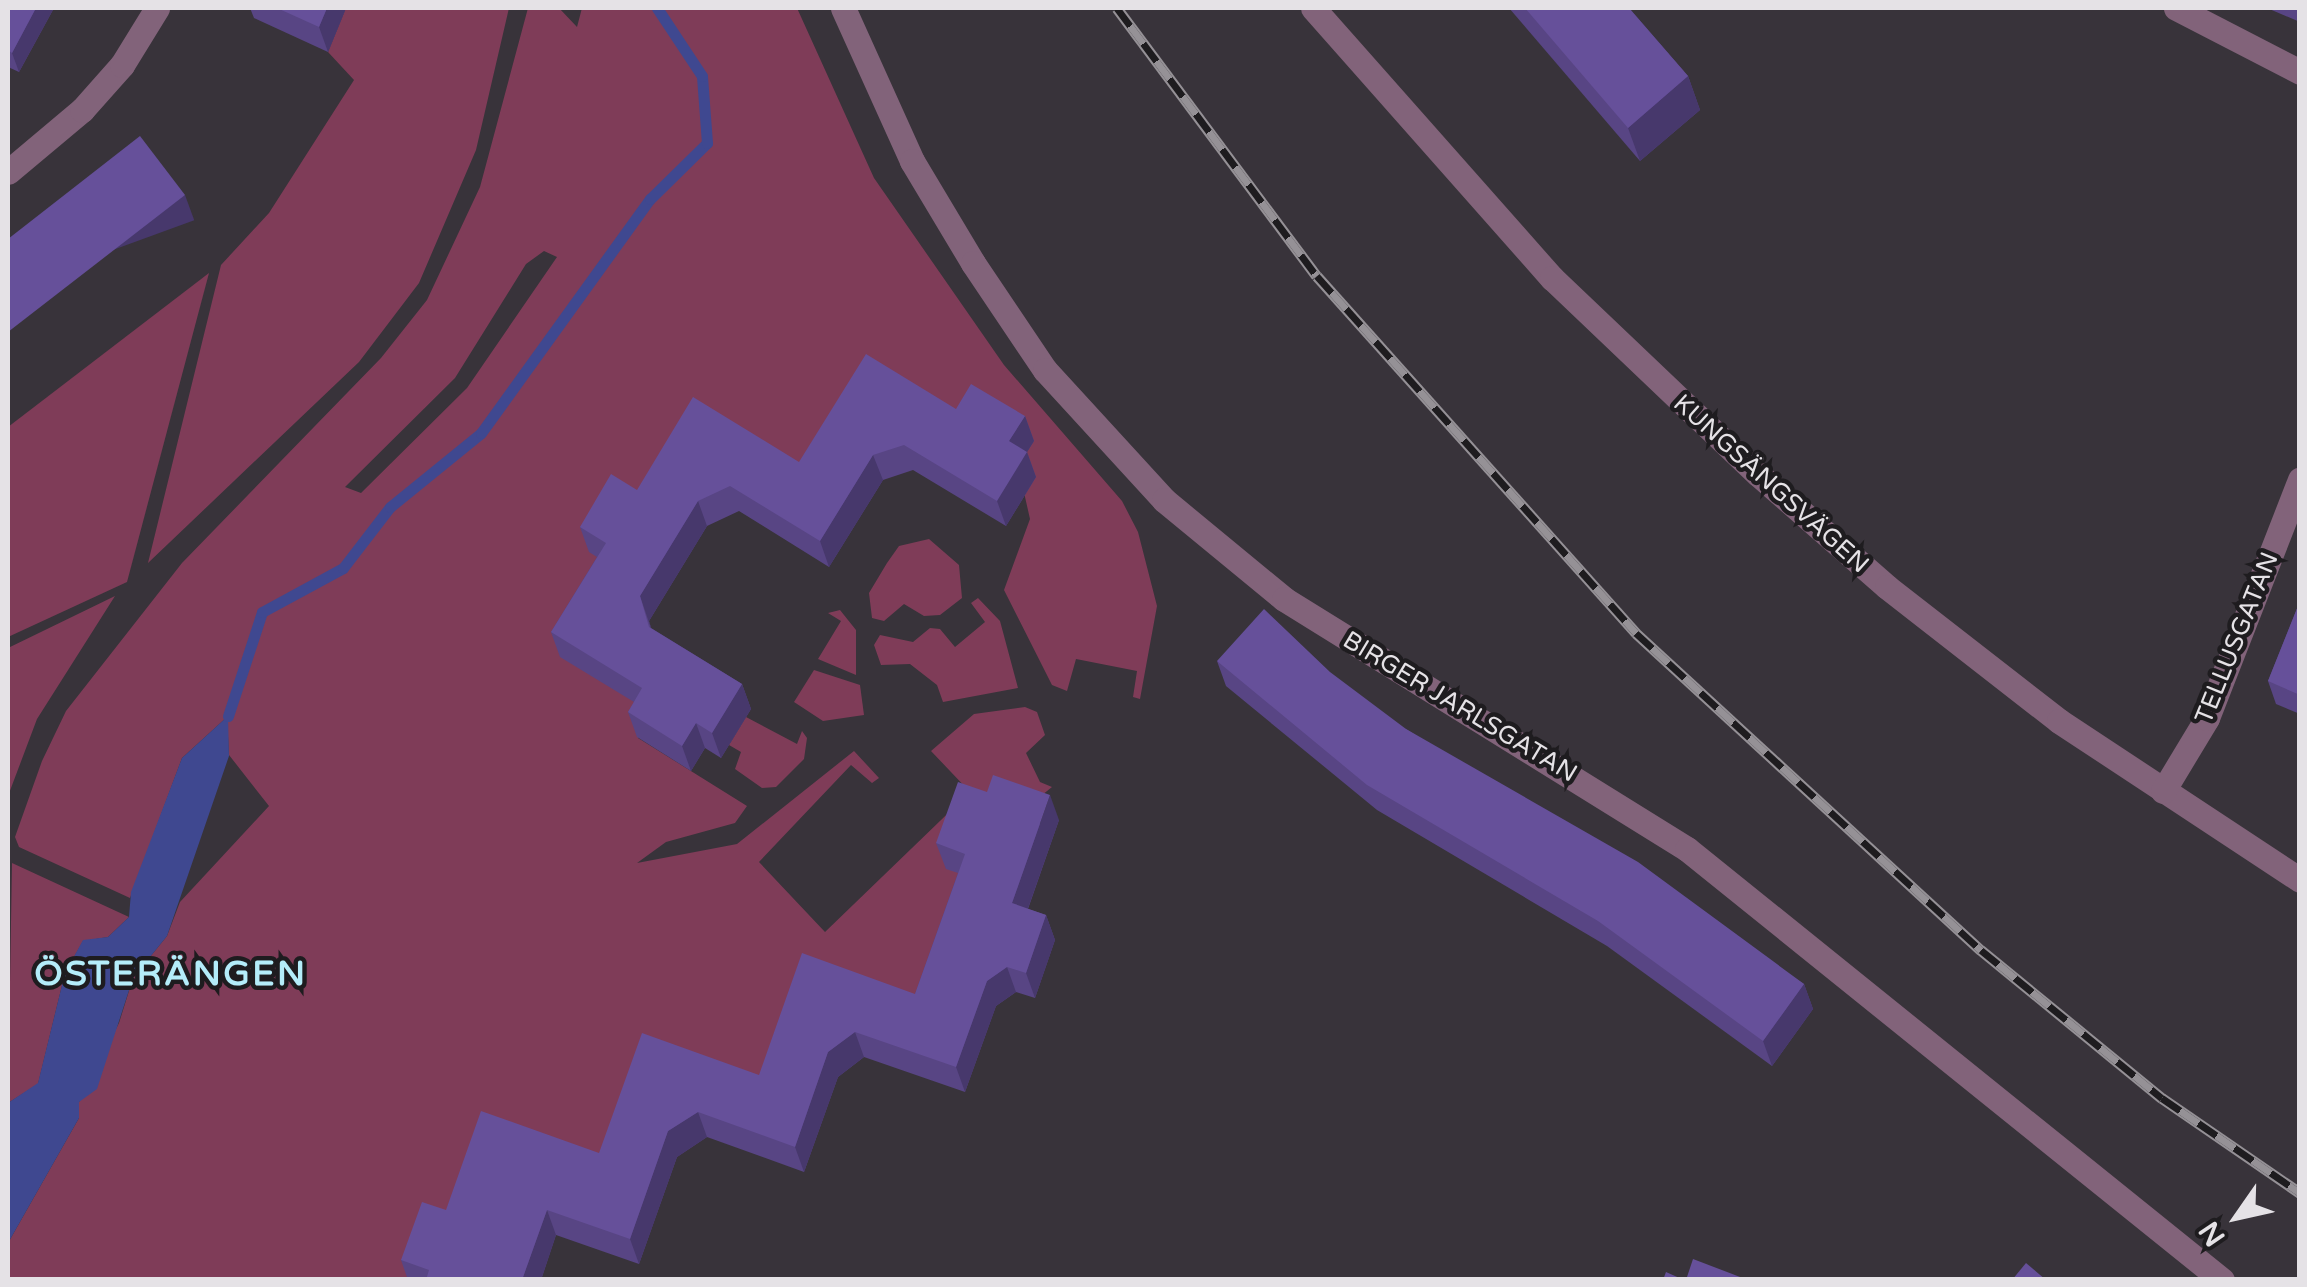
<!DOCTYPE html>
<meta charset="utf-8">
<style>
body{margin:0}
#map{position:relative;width:2307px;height:1287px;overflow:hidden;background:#38333a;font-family:"Varela Round",sans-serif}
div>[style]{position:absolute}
.green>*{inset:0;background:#7f3c58}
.water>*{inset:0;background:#3f4890}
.stream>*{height:11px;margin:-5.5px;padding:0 5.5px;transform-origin:5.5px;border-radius:5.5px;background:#3f4890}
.minor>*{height:25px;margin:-12.5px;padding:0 12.5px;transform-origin:12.5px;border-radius:12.5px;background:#82637a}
.rail>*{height:11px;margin-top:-5.5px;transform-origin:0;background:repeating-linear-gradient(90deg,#1e1c1f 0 22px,#959196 0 44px);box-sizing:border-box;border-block:2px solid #959196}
.wall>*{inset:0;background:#584584}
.shaded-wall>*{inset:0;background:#47386c;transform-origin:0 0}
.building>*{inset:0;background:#66509a}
span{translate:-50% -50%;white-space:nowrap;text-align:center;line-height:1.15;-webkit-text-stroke:9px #1e1c1f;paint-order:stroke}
.street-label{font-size:25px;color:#e5e2e6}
.district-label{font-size:35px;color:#b4edfa;font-weight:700;letter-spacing:2.5px}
.frame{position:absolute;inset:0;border:10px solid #e5e2e6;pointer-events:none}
.north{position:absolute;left:2187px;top:1167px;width:100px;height:100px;-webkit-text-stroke:8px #1e1c1f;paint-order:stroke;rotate:236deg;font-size:28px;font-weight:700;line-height:40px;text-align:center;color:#e5e2e6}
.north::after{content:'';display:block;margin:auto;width:35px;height:45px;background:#e5e2e6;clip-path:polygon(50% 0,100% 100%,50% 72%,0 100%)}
</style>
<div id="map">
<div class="green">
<div style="clip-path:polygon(346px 8px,509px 8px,476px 150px,419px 283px,359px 362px,148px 563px,221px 265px,269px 213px,354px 80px,328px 52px)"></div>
<div style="clip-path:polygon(evenodd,528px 8px,559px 8px,577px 27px,582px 8px,797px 8px,874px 178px,1004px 365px,1122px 501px,1138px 532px,1157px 606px,1140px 699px,1133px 697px,1137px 671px,1076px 659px,1067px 691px,1052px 685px,1004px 590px,1030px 519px,1018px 466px,1033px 442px,817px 474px,615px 568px,652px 713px,638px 738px,747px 806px,735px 823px,666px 842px,637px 863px,737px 844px,854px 751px,879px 778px,872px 783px,851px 765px,759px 862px,825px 932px,970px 792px,931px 751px,974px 714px,1025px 707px,1037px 712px,1045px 735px,1026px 753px,1040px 782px,1052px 787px,1026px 808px,974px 879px,929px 1007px,768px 1100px,412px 1279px,8px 1279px,8px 1243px,79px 1118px,79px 1102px,119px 1023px,133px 978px,167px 936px,180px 902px,269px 806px,229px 755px,227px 717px,182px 758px,130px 898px,19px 847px,15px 837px,42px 761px,66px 711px,182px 563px,381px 358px,427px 300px,480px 187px,528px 8px,544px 251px,557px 257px,467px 388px,361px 493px,345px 487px,455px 378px,526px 264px,544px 251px)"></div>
<div style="clip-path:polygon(209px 273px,127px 582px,8px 637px,8px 427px)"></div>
<div style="clip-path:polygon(929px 539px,959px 565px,962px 598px,940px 615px,924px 616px,904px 604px,884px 621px,872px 618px,869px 593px,887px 563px,899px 546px)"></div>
<div style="clip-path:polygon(115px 596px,37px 719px,8px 796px,8px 648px)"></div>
<div style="clip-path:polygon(978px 598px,1000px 621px,1018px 688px,943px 702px,937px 685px,910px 664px,881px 665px,874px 645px,880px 635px,913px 642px,930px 628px,940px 629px,955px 647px,985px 622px,971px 603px)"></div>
<div style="clip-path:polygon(840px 610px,856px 630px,856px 675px,818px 659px,841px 621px,828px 613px)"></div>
<div style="clip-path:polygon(814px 670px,860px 685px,864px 715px,823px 721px,794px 702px)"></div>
<div style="clip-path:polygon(746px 717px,797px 744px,802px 731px,807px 738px,804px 759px,776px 787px,762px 788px,735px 769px,741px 752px,729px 745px)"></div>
<div style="clip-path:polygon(12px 863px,129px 917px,108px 937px,83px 941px,65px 973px,38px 1084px,8px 1103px)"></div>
</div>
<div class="water">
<div style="clip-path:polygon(228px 716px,229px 756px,167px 936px,133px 978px,97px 1089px,79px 1102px,79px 1118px,8px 1243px,8px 1103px,38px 1083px,65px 973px,83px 940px,108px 937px,129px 917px,131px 892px,182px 758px)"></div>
</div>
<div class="stream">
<div style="left:228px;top:716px;width:109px;rotate:-71.9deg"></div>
<div style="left:262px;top:612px;width:92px;rotate:-28.5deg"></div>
<div style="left:343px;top:568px;width:77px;rotate:-52.4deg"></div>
<div style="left:390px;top:507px;width:117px;rotate:-39.1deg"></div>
<div style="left:481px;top:433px;width:289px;rotate:-54.2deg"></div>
<div style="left:650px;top:199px;width:80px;rotate:-44.5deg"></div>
<div style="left:707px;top:143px;width:67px;rotate:-94.3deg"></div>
<div style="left:702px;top:76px;width:82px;rotate:-123.5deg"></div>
</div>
<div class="minor">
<div style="left:843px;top:8px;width:168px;rotate:65.7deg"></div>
<div style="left:912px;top:161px;width:119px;rotate:59.1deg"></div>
<div style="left:973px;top:263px;width:129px;rotate:56.1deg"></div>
<div style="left:1045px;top:370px;width:176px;rotate:47.5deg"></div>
<div style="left:1164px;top:500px;width:156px;rotate:39.5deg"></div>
<div style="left:1284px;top:599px;width:474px;rotate:31.8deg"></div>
<div style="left:1687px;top:849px;width:687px;rotate:38.86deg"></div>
<div style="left:1313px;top:8px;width:361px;rotate:48.5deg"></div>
<div style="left:1552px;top:278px;width:284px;rotate:43.6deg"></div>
<div style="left:1758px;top:474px;width:171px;rotate:41.2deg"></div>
<div style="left:1887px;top:587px;width:218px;rotate:37.9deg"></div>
<div style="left:2059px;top:721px;width:289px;rotate:33.4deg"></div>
<div style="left:2176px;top:8px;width:140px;rotate:27.3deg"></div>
<div style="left:8px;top:172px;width:97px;rotate:-40deg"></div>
<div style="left:82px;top:110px;width:60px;rotate:-48.4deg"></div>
<div style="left:122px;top:65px;width:67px;rotate:-58.4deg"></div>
<div style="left:2163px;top:791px;width:85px;rotate:-58.9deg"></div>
<div style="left:2207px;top:718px;width:256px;rotate:-68.7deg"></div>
</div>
<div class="rail">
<div style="left:1117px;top:8px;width:334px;rotate:53.3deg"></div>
<div style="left:1317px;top:276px;width:479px;rotate:48.2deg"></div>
<div style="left:1636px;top:633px;width:469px;rotate:42.6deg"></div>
<div style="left:1981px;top:950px;width:234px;rotate:39.3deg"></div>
<div style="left:2162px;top:1098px;width:168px;rotate:34.5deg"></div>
</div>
<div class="wall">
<div style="clip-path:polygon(8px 8px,54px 8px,19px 72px,8px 67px)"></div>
<div style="clip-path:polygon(250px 8px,346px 8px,328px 52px,254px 18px)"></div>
<div style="clip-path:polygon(1509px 8px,1629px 8px,1688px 76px,1700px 110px,1640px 161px)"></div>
<div style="clip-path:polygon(2267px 8px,2300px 8px,2300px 22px)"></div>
<div style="clip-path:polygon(956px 409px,1025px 416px,1034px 441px,1027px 452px,1036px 477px,1006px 526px,913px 470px,883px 480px,829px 567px,739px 511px,707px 526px,649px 621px,651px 628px,742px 684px,751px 709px,721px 758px,705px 748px,691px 771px,637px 737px,628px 712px,634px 702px,560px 657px,551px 632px,597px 557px,589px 552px,580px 527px,637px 490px,799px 462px)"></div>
<div style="clip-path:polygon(2300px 601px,2300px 714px,2276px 704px,2268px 681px)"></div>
<div style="clip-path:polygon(1217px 661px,1406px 729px,1804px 984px,1813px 1009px,1772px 1066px,1607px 946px,1377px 810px,1226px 686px)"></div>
<div style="clip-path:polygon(1059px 820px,1028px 909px,1046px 915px,1055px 940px,1035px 998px,1016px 992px,996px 1006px,965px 1092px,864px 1057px,838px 1077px,804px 1172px,707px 1137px,677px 1157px,639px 1264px,556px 1235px,541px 1280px,408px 1280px,401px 1260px,446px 1210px,599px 1153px,759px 1075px,915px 994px,958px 873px,946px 869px,936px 843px)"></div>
</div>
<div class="shaded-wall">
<div style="clip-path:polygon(36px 8px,54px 8px,19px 72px,12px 53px)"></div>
<div style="clip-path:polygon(327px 8px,346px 8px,328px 52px,319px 27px)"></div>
<div style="clip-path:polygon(1688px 76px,1700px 110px,1640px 161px,1628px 128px)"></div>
<div style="left:185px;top:195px;width:27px;height:224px;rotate:70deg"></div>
<div style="clip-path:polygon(1025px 416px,1034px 441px,1027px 452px,1036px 477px,1006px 526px,997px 501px,1009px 441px)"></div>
<div style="clip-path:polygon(873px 455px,883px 480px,829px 567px,820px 541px)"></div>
<div style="clip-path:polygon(698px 501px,707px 526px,649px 621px,659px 652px,640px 596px)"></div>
<div style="clip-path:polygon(742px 684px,751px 709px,721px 758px,712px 733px)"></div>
<div style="clip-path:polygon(696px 723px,705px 748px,691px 771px,682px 746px)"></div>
<div style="clip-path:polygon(1050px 795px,1059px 820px,1021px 928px,1012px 903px)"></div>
<div style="clip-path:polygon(1046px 915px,1055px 940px,1035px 998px,1026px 973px)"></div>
<div style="clip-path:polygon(1007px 967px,1016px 992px,996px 1006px,965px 1092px,956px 1067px,987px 981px)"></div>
<div style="clip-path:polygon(1804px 984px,1813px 1009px,1772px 1066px,1763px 1041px)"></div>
<div style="clip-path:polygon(855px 1032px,864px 1057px,838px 1077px,804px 1172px,795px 1147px,828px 1052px)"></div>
<div style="clip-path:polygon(698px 1112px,707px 1137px,677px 1157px,639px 1264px,630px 1239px,668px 1131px)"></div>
<div style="clip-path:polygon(547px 1210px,556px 1235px,541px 1280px,522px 1280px)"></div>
</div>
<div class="building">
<div style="clip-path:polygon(8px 8px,36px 8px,12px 53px,8px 50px)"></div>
<div style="clip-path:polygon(277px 8px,327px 8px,319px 27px)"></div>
<div style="clip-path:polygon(1525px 8px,1629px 8px,1688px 76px,1628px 128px)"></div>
<div style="clip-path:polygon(140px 136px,185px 195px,8px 332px,8px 239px)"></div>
<div style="clip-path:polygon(866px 354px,956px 409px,971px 384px,1025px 416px,1009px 441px,1027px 452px,997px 501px,904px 445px,873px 455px,820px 541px,730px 486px,698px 501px,640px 596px,649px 627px,742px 684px,712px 733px,696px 723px,682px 746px,628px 712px,642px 688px,551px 632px,606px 543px,580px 527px,611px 474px,637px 490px,693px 397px,799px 462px)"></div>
<div style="clip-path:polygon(2300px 601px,2300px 695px,2268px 681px)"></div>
<div style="clip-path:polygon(1264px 609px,1330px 672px,1406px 729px,1638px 862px,1804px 984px,1763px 1041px,1598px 921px,1367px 785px,1217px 661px)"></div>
<div style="clip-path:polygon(993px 775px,1050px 795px,1012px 903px,1046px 915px,1026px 973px,1007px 967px,987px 981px,956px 1067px,855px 1032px,828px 1052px,795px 1147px,698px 1112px,668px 1131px,630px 1239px,547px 1210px,522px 1280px,426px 1280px,429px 1270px,401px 1260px,422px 1202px,446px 1210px,481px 1111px,599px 1153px,642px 1033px,759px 1075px,802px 953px,915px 994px,965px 854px,936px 843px,958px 782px,987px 792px)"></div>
<div style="clip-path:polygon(1693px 1259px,1748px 1280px,1686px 1280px)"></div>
<div style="clip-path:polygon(2026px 1263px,2046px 1280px,2012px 1280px)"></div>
<div style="clip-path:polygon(1666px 1272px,1684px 1280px,1663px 1280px)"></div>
</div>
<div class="street-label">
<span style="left:1771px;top:484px;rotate:42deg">KUNGSÄNGSVÄGEN</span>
<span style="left:2237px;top:638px;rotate:-68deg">TELLUSGATAN</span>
<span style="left:1460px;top:707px;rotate:31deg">BIRGER JARLSGATAN</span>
</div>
<div class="district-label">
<span style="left:171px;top:974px">ÖSTERÄNGEN</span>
</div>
<div class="frame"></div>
<div class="north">N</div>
</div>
